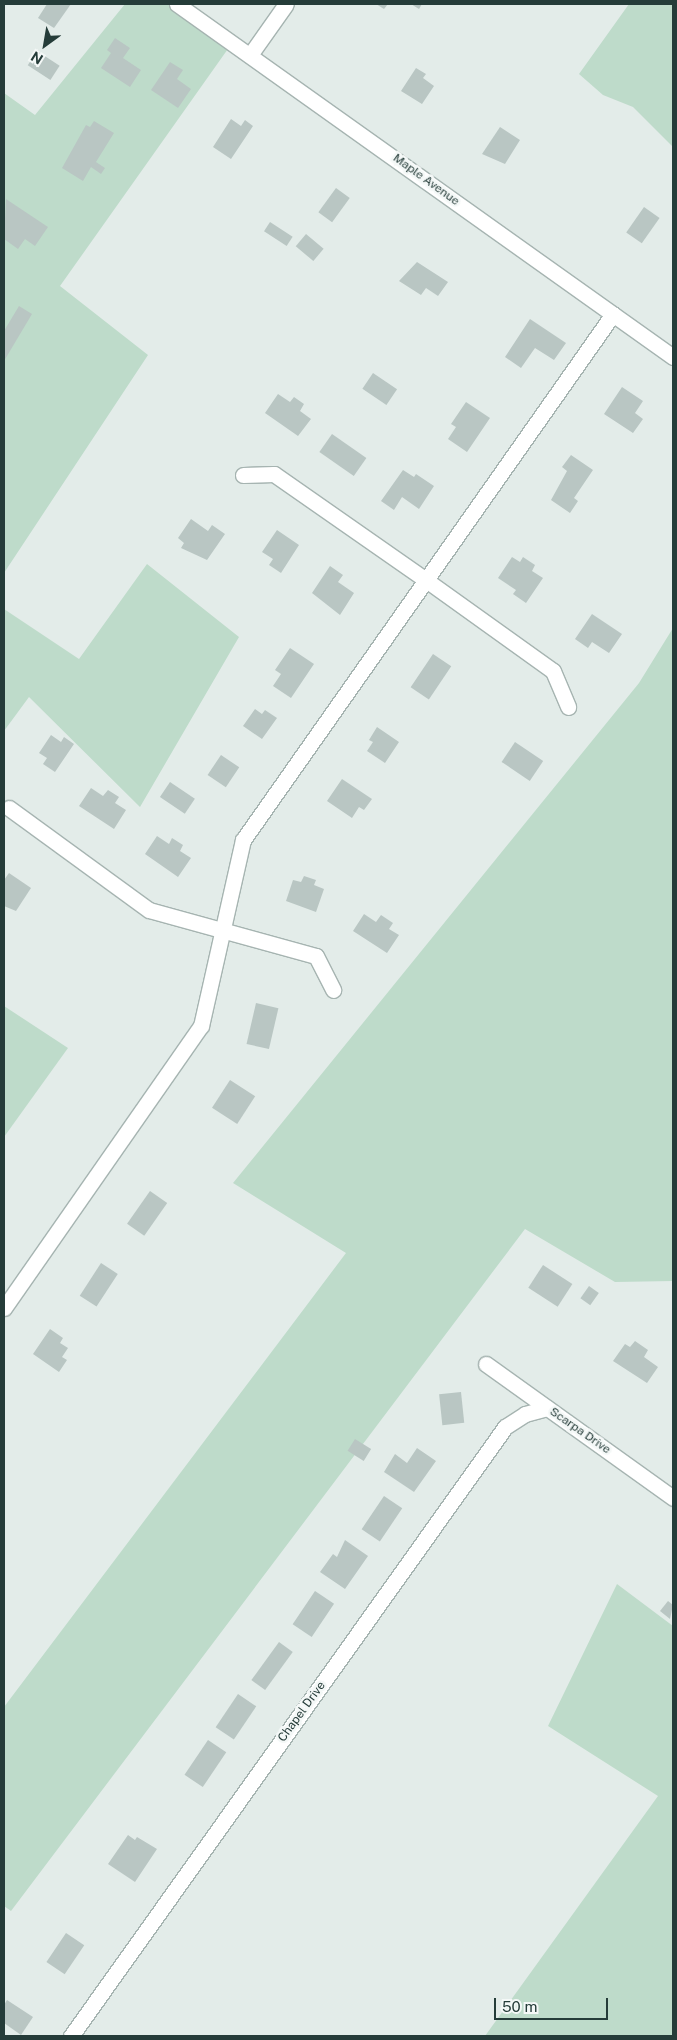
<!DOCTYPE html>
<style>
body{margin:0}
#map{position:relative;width:677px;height:2040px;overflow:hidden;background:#e3ece9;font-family:"Public Sans",sans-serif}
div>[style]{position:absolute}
.green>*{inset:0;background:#bedbca}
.building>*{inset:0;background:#b9c6c3;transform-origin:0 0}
.roads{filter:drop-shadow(1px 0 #a6b4b1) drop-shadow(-1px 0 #a6b4b1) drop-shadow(0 1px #a6b4b1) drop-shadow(0 -1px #a6b4b1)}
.minor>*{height:15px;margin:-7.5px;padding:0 7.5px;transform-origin:7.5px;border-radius:7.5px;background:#fff}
span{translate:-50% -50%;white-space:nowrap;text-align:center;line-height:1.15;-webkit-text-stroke:5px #f4f8f7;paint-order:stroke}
.street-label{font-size:12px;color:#253c39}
.frame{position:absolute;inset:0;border:5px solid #253c39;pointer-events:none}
.north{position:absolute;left:20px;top:20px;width:50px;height:50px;-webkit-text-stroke:4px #f4f8f7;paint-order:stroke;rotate:212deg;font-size:14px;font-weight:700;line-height:20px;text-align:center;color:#253c39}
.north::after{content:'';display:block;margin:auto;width:18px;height:22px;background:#253c39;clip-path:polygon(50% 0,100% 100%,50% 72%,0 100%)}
.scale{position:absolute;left:494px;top:1998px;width:114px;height:22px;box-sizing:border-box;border:2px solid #253c39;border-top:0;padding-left:6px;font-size:15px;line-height:18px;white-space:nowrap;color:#253c39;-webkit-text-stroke:4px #f4f8f7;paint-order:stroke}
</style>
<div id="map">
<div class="green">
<div style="clip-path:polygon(125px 4px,171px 4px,230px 46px,60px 286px,148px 355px,4px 573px,4px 93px,35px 115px)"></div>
<div style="clip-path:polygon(629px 4px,673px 4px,673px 147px,633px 107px,603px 95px,579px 74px)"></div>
<div style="clip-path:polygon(147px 564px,239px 637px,140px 807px,29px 697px,4px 731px,4px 609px,79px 659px)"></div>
<div style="clip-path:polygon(673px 628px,673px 1281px,615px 1282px,525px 1229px,11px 1911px,4px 1906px,4px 1707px,346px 1253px,233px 1183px,639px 683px)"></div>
<div style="clip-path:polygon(4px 1006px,68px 1048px,4px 1137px)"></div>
<div style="clip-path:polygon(617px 1584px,673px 1626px,673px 2036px,485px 2036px,658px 1796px,548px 1726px)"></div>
</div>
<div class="building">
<div style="clip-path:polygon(47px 4px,71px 4px,54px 28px,38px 18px)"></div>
<div style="clip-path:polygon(376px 4px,388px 4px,384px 9px)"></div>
<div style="clip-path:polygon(411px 4px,422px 4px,419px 9px)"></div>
<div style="clip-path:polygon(115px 38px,130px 48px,123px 58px,141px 70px,130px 87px,101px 68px,111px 53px,107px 50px)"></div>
<div style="left:37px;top:51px;width:27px;height:17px;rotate:33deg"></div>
<div style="clip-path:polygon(170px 62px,183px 70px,177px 79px,191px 89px,178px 108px,151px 90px)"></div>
<div style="clip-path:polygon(416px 68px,426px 74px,423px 78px,434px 86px,422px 104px,401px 91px)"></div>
<div style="clip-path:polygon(231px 119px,241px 126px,245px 120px,253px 126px,231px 159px,213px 147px)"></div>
<div style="clip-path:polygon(94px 121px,114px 133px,96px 162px,105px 168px,101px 174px,91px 167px,83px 181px,62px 168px,86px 125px,90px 127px)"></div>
<div style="clip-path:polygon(500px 127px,520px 140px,505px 164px,482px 154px)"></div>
<div style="left:336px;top:188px;width:17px;height:30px;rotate:36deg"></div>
<div style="clip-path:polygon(6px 199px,48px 227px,35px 246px,25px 239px,18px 249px,4px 239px)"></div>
<div style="left:644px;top:207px;width:19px;height:31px;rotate:35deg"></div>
<div style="left:270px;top:222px;width:27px;height:11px;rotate:33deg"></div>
<div style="left:306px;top:234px;width:23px;height:16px;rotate:40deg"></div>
<div style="clip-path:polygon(417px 262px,448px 282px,438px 296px,426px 288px,421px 295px,399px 281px)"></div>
<div style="clip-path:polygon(19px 306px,32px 314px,4px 361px,4px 331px)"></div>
<div style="clip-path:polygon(530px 319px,566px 343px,554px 360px,535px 348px,521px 368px,505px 357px)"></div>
<div style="left:373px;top:373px;width:29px;height:19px;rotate:34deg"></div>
<div style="clip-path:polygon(622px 387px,643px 401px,635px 413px,643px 419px,633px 433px,604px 414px)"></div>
<div style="clip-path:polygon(278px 394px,290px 402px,294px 397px,304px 404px,300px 411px,311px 419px,298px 436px,265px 413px)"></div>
<div style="clip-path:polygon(466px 402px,490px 418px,467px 452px,448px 439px,456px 427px,451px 424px)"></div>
<div style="left:332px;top:434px;width:42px;height:22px;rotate:35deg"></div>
<div style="clip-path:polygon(571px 455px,593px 470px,574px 498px,578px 501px,570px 513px,551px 500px,567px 471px,562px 467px)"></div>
<div style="clip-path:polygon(403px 470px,414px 477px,416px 474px,434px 486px,419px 509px,402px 497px,394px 510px,381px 501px)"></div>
<div style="clip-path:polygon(191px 519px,208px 531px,212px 525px,225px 534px,207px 560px,181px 548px,184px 543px,178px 538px)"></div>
<div style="clip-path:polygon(277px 530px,299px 545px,281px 573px,269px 565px,273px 559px,262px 552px)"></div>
<div style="clip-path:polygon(512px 557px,520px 562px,523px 557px,535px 565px,532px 571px,543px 578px,526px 603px,513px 594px,516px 590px,498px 578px)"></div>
<div style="clip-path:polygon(330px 566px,343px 575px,338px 582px,354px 593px,340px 615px,312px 593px)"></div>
<div style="clip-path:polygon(592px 614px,622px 634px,609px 653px,592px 642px,588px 648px,575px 639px)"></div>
<div style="clip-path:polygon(290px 648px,314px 664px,291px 698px,273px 686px,281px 674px,275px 670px)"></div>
<div style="left:433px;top:654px;width:22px;height:40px;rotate:34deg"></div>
<div style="clip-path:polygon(255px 709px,262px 714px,265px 710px,277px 718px,262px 739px,243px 726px)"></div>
<div style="clip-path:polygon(377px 727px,399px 742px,385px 763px,367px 751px,373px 742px,369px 740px)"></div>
<div style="clip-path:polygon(51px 735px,61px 742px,64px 737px,74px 744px,55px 772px,43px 764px,47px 758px,39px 753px)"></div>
<div style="left:515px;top:742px;width:34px;height:24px;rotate:34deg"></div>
<div style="left:221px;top:755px;width:22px;height:24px;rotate:34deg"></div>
<div style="clip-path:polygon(342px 779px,372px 799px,364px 810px,359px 807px,352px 818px,327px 801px)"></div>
<div style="left:170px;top:782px;width:30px;height:18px;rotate:34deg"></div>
<div style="clip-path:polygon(91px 788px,103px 796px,108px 790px,119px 797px,115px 803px,126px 810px,114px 829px,79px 806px)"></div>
<div style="clip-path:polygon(157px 836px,169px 844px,172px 838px,183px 845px,180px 851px,191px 858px,178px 877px,145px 854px)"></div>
<div style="clip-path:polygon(9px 873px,31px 888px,16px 911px,4px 906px,4px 880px)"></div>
<div style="clip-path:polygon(304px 876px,316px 880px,314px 885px,324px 889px,316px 912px,286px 901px,293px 880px,301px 882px)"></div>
<div style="clip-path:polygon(364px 914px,376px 922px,381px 915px,393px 923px,389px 929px,399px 935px,387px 953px,353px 931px)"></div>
<div style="left:256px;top:1003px;width:23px;height:42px;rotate:13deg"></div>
<div style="left:230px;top:1080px;width:30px;height:33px;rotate:33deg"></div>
<div style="left:150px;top:1191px;width:21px;height:40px;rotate:35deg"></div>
<div style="left:101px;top:1263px;width:20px;height:39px;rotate:33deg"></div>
<div style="left:543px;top:1265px;width:35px;height:27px;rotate:33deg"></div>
<div style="left:589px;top:1286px;width:12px;height:15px;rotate:35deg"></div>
<div style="clip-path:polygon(50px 1329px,63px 1338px,60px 1343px,68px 1348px,62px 1357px,67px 1360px,59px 1372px,33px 1354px)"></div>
<div style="clip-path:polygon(635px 1341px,648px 1350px,644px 1357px,658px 1367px,647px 1383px,613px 1361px,625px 1344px,630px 1347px)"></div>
<div style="left:461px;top:1392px;width:31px;height:22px;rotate:84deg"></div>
<div style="left:355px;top:1439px;width:19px;height:14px;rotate:32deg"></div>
<div style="clip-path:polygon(417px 1448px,436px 1461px,414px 1492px,384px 1472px,395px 1454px,407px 1463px)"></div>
<div style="left:384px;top:1496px;width:22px;height:40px;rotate:34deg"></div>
<div style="clip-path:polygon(345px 1540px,368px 1556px,345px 1589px,320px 1572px,333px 1554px,337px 1557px)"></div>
<div style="left:315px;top:1591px;width:23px;height:40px;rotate:34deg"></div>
<div style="clip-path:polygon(668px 1601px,673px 1605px,670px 1619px,660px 1611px)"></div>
<div style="left:279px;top:1642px;width:17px;height:47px;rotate:36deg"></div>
<div style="left:238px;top:1694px;width:22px;height:40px;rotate:34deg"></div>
<div style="left:208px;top:1740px;width:22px;height:42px;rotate:34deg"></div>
<div style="clip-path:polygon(128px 1835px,135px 1840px,137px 1837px,157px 1849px,135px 1882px,108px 1864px)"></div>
<div style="left:66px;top:1933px;width:22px;height:35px;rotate:34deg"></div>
<div style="clip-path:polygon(7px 2000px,33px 2017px,21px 2035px,4px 2023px,4px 2005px)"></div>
</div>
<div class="roads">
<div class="minor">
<div style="left:177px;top:4px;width:609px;rotate:35.44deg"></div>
<div style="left:250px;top:55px;width:62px;rotate:-54.8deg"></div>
<div style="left:243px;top:475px;width:31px;rotate:-2deg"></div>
<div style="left:274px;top:474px;width:185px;rotate:34.9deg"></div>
<div style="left:426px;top:580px;width:156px;rotate:35.6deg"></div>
<div style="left:553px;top:671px;width:39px;rotate:67deg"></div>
<div style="left:9px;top:808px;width:173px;rotate:36.1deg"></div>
<div style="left:149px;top:910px;width:173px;rotate:15.4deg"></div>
<div style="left:316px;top:956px;width:38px;rotate:63deg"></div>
<div style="left:4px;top:1308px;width:344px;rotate:-55.1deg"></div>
<div style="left:201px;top:1026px;width:191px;rotate:-77.3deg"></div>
<div style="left:243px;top:840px;width:643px;rotate:-54.88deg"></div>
<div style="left:486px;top:1364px;width:230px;rotate:35.6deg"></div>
<div style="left:71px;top:2036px;width:748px;rotate:-54.52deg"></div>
<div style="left:505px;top:1427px;width:24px;rotate:-33deg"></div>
<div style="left:525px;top:1414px;width:23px;rotate:-15deg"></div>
</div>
</div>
<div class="street-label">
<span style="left:426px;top:180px;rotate:36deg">Maple Avenue</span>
<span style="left:580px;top:1431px;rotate:35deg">Scarpa Drive</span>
<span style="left:302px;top:1712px;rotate:-54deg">Chapel Drive</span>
</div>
<div class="frame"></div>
<div class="north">N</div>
<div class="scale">50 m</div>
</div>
